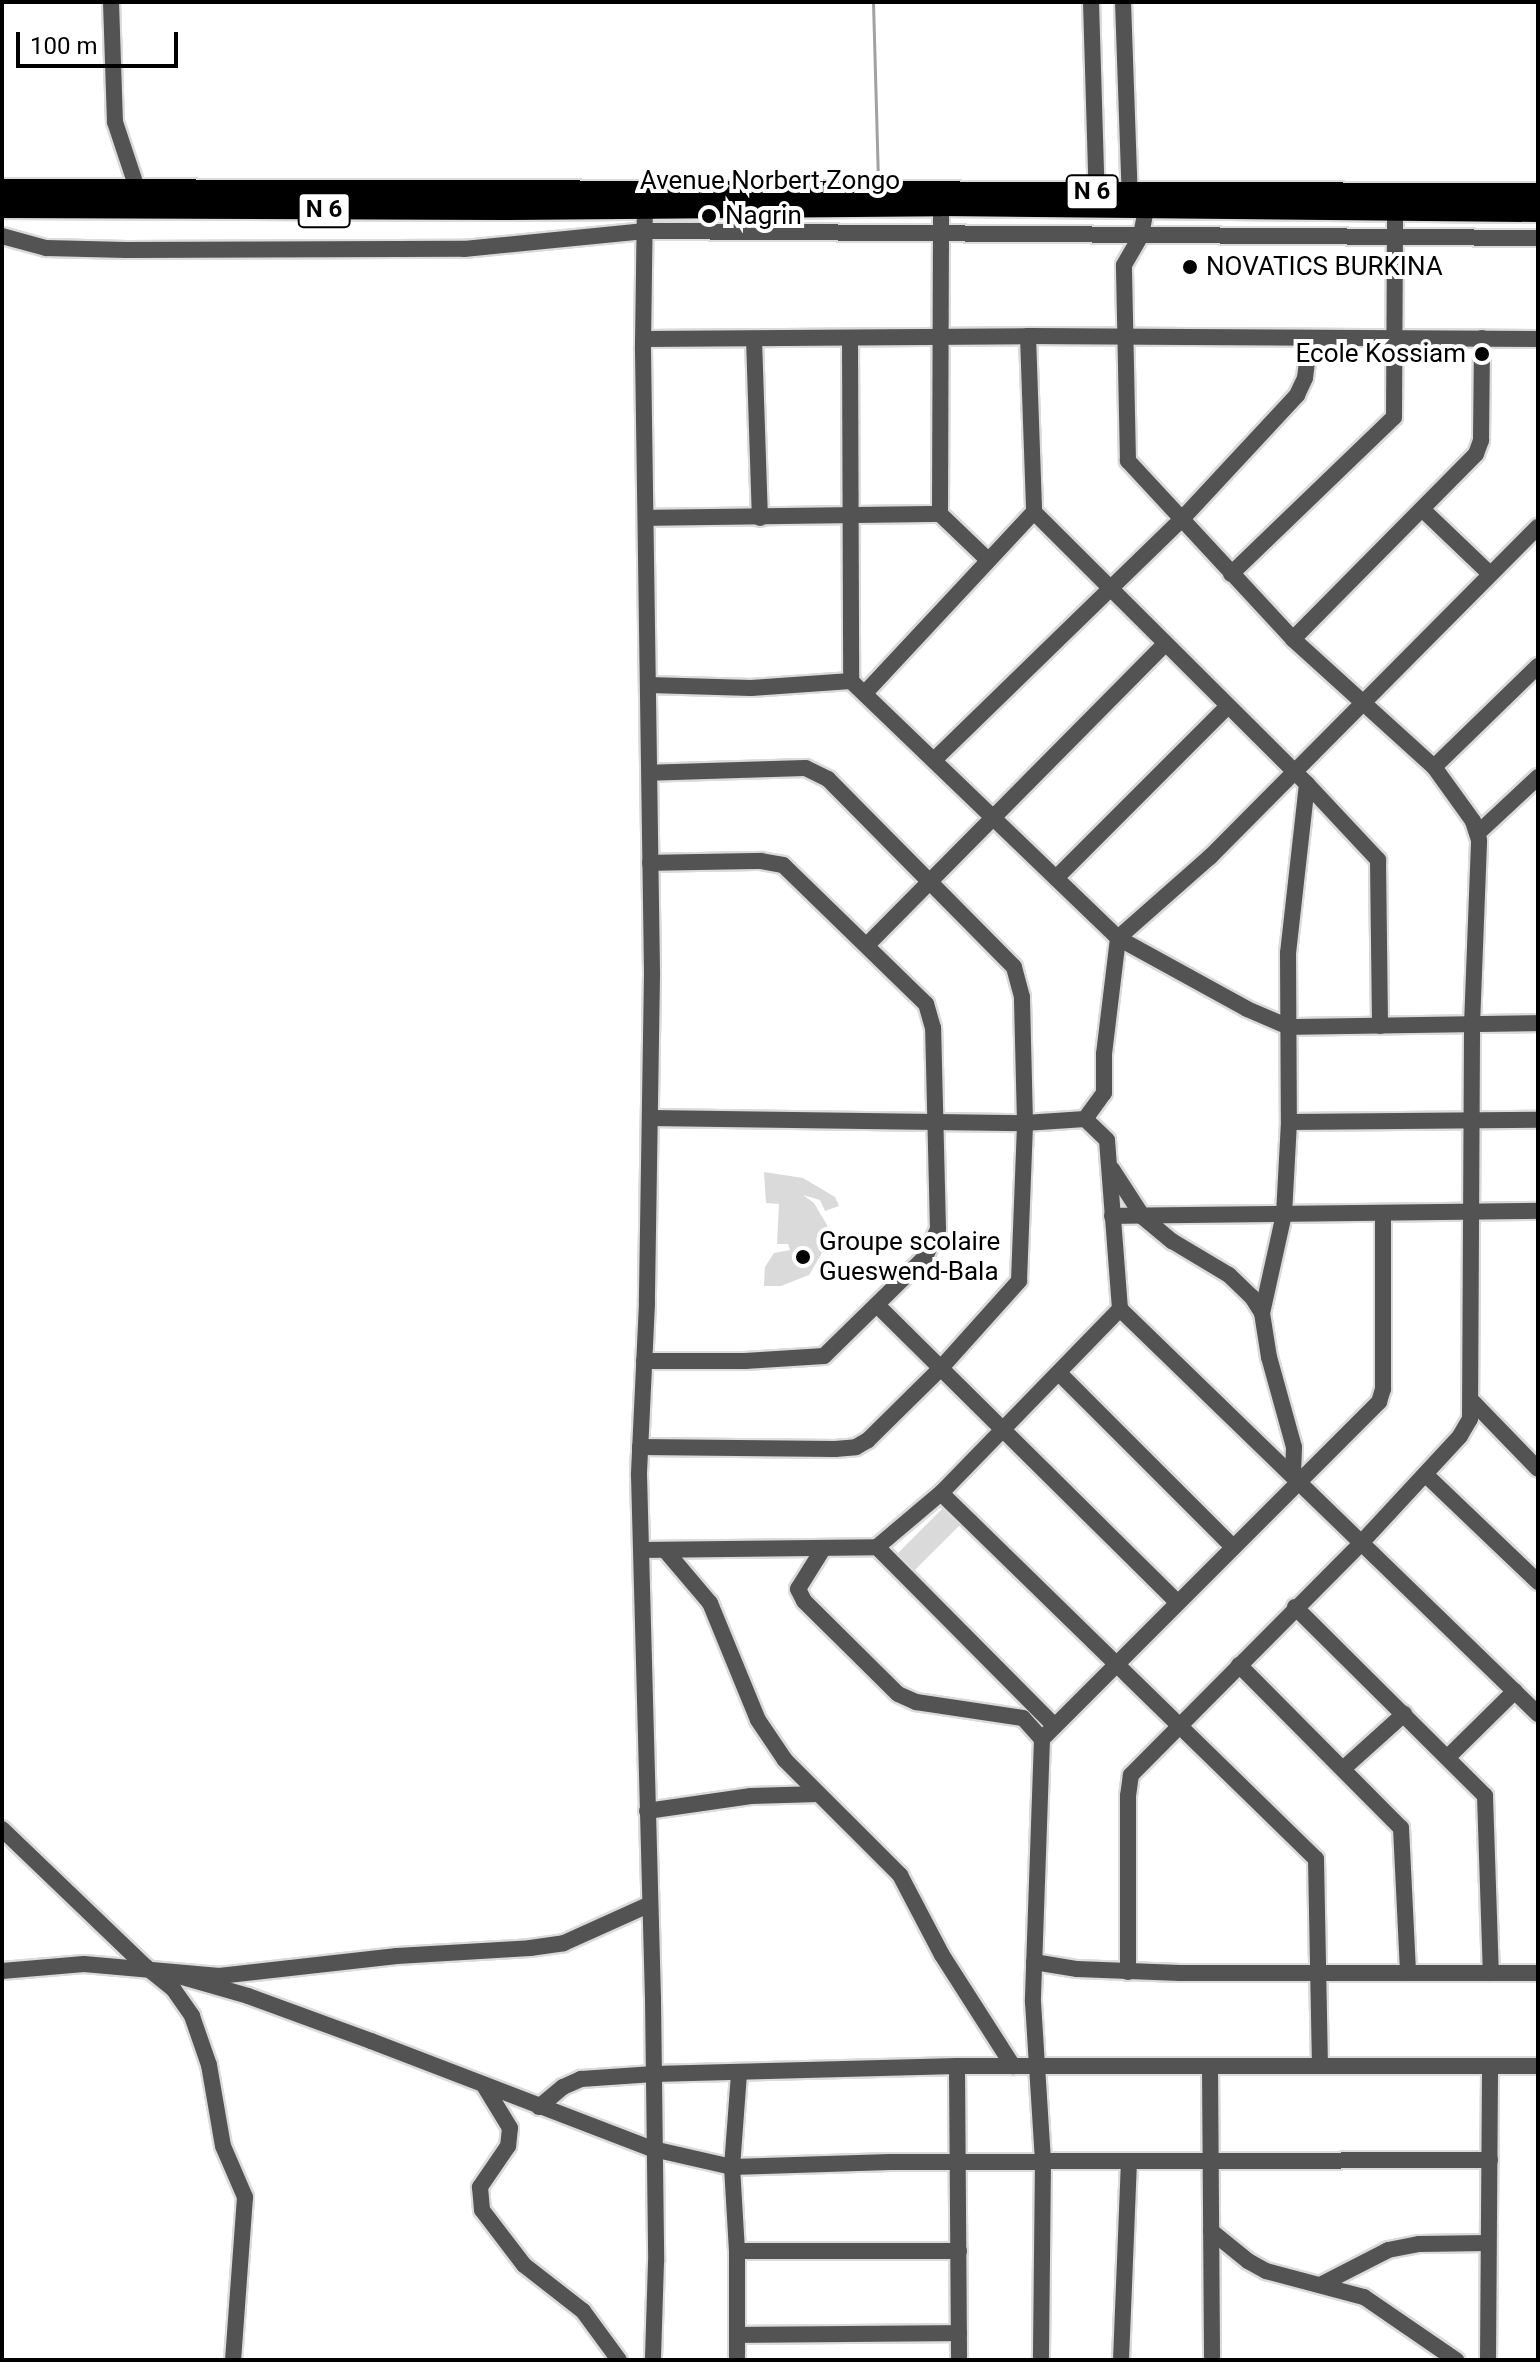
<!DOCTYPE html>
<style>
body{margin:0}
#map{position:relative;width:1540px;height:2362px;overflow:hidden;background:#fff;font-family:Roboto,sans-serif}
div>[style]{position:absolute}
.green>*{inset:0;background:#dadada;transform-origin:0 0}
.stream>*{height:3px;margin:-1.5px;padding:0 1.5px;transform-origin:1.5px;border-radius:1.5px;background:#a1a1a1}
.roads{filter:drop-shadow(2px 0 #dbdbdb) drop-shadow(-2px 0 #dbdbdb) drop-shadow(0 2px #dbdbdb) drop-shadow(0 -2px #dbdbdb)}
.minor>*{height:16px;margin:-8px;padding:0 8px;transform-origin:8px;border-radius:8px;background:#535353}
.major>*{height:20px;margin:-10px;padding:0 10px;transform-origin:10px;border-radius:10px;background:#000}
.dots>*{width:22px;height:22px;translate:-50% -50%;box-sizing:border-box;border:4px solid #fff;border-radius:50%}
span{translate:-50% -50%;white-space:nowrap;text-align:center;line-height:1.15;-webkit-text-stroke:8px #fff;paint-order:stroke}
.shield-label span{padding:2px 6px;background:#fff;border:2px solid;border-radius:6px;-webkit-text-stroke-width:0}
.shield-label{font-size:24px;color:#000;font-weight:700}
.street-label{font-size:26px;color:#000}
.poi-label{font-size:26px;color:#000}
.left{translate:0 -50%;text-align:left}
.right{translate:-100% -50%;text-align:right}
.frame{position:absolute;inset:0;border:4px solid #000;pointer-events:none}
.scale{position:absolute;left:16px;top:32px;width:162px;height:36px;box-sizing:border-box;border:4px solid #000;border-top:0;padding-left:10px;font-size:24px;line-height:28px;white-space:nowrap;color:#000;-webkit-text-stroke:6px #fff;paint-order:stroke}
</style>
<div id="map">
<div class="green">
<div style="clip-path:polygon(764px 1172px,803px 1178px,835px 1197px,839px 1206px,825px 1211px,820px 1200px,803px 1195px,814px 1203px,827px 1225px,828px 1243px,809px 1275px,781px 1286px,764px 1286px,765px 1267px,774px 1253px,790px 1250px,788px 1244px,777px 1244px,779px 1204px,766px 1203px)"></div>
<div style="left:943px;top:1508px;width:24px;height:67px;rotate:45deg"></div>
</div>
<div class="stream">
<div style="left:873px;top:2px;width:178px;rotate:88.4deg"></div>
</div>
<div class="roads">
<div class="minor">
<div style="left:111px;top:2px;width:120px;rotate:88.1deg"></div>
<div style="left:115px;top:122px;width:70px;rotate:71.6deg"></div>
<div style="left:1091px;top:2px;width:198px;rotate:88.3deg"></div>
<div style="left:1123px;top:2px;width:202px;rotate:88deg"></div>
<div style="left:645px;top:200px;width:151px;rotate:90.8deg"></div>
<div style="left:643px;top:351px;width:624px;rotate:89.17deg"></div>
<div style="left:652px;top:975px;width:328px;rotate:90.9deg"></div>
<div style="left:647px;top:1303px;width:172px;rotate:92.7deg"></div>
<div style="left:639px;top:1475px;width:523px;rotate:88.47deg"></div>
<div style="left:653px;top:1998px;width:264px;rotate:89.3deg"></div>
<div style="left:656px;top:2262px;width:98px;rotate:91.8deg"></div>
<div style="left:2px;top:236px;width:46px;rotate:15.3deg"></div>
<div style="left:46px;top:248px;width:80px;rotate:1.4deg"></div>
<div style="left:126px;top:250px;width:338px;rotate:-0.2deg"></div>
<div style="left:464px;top:249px;width:182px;rotate:-5.7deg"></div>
<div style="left:645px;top:231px;width:893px;rotate:0.45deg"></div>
<div style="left:1028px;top:336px;width:176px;rotate:88deg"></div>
<div style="left:1034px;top:512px;width:385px;rotate:44.9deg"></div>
<div style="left:1307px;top:784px;width:170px;rotate:96.4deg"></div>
<div style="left:1288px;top:953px;width:169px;rotate:89.7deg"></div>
<div style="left:1289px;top:1122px;width:92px;rotate:93.1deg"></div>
<div style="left:1284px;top:1214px;width:101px;rotate:102.5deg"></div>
<div style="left:850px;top:338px;width:343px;rotate:89.8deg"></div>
<div style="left:851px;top:681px;width:371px;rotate:43.9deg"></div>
<div style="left:1118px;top:938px;width:147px;rotate:28.8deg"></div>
<div style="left:1247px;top:1009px;width:46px;rotate:23.2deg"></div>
<div style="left:1289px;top:1027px;width:249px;rotate:-0.9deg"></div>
<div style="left:644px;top:339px;width:384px;rotate:-0.4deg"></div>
<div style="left:1028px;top:336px;width:510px;rotate:0.34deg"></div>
<div style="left:754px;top:339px;width:179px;rotate:88.1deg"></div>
<div style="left:1422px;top:509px;width:93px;rotate:43.7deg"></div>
<div style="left:940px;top:514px;width:308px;rotate:-89.8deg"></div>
<div style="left:646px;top:518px;width:294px;rotate:-0.8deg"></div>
<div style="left:940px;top:514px;width:65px;rotate:43.8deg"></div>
<div style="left:1231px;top:574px;width:226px;rotate:-43.9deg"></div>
<div style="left:1394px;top:417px;width:205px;rotate:-89.7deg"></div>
<div style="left:1293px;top:639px;width:260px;rotate:-45.3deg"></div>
<div style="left:1476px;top:454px;width:15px;rotate:-70deg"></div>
<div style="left:1481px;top:440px;width:102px;rotate:-89.4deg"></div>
<div style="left:649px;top:685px;width:102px;rotate:1.7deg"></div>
<div style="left:751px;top:688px;width:100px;rotate:-4deg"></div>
<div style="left:865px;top:693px;width:248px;rotate:-47deg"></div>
<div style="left:934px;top:760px;width:344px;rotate:-44.2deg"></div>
<div style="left:1181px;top:520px;width:171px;rotate:-47.1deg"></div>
<div style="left:1297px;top:395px;width:19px;rotate:-65deg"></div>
<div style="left:1305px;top:378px;width:40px;rotate:-82.9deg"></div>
<div style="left:1434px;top:767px;width:145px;rotate:-44.2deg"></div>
<div style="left:1307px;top:784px;width:104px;rotate:46.9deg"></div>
<div style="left:1378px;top:860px;width:166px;rotate:89.3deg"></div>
<div style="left:1478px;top:833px;width:82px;rotate:-43deg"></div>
<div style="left:1056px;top:878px;width:243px;rotate:-45deg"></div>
<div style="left:868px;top:944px;width:422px;rotate:-45.3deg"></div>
<div style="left:650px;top:1118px;width:375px;rotate:0.8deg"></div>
<div style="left:1025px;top:1123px;width:60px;rotate:-3.8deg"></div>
<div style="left:1085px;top:1119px;width:32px;rotate:-54deg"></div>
<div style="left:1104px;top:1093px;width:39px;rotate:-90deg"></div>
<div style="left:1104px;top:1054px;width:117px;rotate:-83.1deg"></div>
<div style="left:1118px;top:938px;width:123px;rotate:-41.4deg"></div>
<div style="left:1210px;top:857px;width:465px;rotate:-45.2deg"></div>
<div style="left:1289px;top:1122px;width:249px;rotate:-0.5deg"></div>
<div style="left:1112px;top:1169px;width:57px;rotate:57.1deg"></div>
<div style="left:1143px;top:1217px;width:38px;rotate:40deg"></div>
<div style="left:1172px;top:1241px;width:66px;rotate:30.8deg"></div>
<div style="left:1229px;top:1275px;width:32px;rotate:44deg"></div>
<div style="left:1252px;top:1297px;width:19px;rotate:58deg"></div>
<div style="left:1262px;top:1313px;width:45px;rotate:81deg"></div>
<div style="left:1269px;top:1357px;width:93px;rotate:74.5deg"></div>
<div style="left:1294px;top:1447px;width:28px;rotate:92deg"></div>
<div style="left:1112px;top:1216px;width:426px;rotate:-0.7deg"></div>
<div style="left:879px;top:1307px;width:419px;rotate:44.7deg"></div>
<div style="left:1120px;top:1309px;width:582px;rotate:44.1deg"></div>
<div style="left:644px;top:1361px;width:101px"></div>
<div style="left:745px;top:1361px;width:79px;rotate:-3.6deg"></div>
<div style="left:824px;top:1356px;width:141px;rotate:-44.4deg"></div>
<div style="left:925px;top:1257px;width:31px;rotate:-65deg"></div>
<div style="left:938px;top:1229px;width:201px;rotate:-91.4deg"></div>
<div style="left:933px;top:1028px;width:25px;rotate:-106deg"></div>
<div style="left:926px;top:1004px;width:199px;rotate:-135.8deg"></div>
<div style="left:783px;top:865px;width:22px;rotate:-170deg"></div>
<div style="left:761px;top:861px;width:111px;rotate:179deg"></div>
<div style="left:1060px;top:1374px;width:245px;rotate:45deg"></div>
<div style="left:1473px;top:1402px;width:93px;rotate:45.9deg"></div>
<div style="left:640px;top:1447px;width:195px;rotate:0.6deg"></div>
<div style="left:835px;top:1449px;width:21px;rotate:-5deg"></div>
<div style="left:856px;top:1447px;width:14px;rotate:-30deg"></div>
<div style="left:868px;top:1440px;width:103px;rotate:-44.6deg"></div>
<div style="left:941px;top:1368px;width:117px;rotate:-48.1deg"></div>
<div style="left:1019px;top:1281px;width:158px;rotate:-87.8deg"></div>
<div style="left:1025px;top:1123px;width:126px;rotate:-91.4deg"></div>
<div style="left:1022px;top:997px;width:31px;rotate:-105deg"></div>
<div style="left:1014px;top:967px;width:264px;rotate:-134.7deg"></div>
<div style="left:828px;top:779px;width:25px;rotate:-154deg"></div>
<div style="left:805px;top:768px;width:155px;rotate:178.2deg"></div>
<div style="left:1426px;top:1475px;width:155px;rotate:43.7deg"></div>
<div style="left:941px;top:1493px;width:524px;rotate:44.3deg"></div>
<div style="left:1316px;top:1859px;width:205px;rotate:88.9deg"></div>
<div style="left:877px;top:1547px;width:252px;rotate:45.2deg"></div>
<div style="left:823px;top:1549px;width:47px;rotate:122deg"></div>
<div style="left:798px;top:1589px;width:13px;rotate:63deg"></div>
<div style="left:804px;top:1601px;width:132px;rotate:44.7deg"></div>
<div style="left:898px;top:1694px;width:20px;rotate:24deg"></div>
<div style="left:916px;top:1702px;width:108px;rotate:8.5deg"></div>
<div style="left:1023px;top:1718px;width:28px;rotate:48deg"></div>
<div style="left:1042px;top:1739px;width:263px;rotate:92deg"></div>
<div style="left:1033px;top:2002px;width:159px;rotate:86.4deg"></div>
<div style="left:1043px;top:2161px;width:199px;rotate:90.6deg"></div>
<div style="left:642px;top:1550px;width:235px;rotate:-0.7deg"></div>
<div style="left:877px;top:1547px;width:84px;rotate:-40.2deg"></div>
<div style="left:941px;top:1493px;width:257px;rotate:-45.8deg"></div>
<div style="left:1120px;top:1309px;width:169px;rotate:-94.4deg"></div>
<div style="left:1107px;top:1140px;width:30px;rotate:-136deg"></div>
<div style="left:665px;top:1550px;width:70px;rotate:49.7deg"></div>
<div style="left:710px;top:1603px;width:126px;rotate:67.7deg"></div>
<div style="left:758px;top:1720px;width:48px;rotate:56deg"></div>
<div style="left:785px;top:1760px;width:163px;rotate:45deg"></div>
<div style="left:900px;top:1875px;width:90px;rotate:62.3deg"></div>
<div style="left:942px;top:1955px;width:132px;rotate:57.4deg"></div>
<div style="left:1295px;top:1607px;width:268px;rotate:44.8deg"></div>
<div style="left:1485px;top:1796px;width:177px;rotate:88.1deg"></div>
<div style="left:1239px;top:1665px;width:230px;rotate:45.2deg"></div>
<div style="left:1401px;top:1828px;width:145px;rotate:87.2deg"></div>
<div style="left:1042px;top:1739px;width:477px;rotate:-45deg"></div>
<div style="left:1379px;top:1402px;width:14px;rotate:-73deg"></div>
<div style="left:1383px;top:1389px;width:176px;rotate:-90deg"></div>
<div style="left:1448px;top:1757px;width:94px;rotate:-44.6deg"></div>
<div style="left:1344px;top:1768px;width:81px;rotate:-42deg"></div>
<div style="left:647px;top:1811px;width:105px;rotate:-8.2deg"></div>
<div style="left:751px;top:1796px;width:67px;rotate:-1.7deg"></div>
<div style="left:2px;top:1829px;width:199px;rotate:43.8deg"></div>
<div style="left:146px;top:1967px;width:36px;rotate:39deg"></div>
<div style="left:174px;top:1990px;width:32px;rotate:55deg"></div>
<div style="left:192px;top:2016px;width:52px;rotate:70.9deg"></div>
<div style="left:209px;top:2065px;width:82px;rotate:80.2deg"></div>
<div style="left:223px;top:2146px;width:56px;rotate:66.7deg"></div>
<div style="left:245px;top:2197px;width:163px;rotate:94.2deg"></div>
<div style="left:1034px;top:1962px;width:44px;rotate:9.2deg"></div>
<div style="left:1077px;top:1969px;width:103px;rotate:2.2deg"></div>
<div style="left:1180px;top:1973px;width:358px"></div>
<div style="left:2px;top:1971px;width:82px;rotate:-4.9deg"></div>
<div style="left:84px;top:1964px;width:136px;rotate:5.1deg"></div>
<div style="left:219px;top:1976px;width:179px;rotate:-6.4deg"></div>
<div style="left:397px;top:1956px;width:133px;rotate:-3.4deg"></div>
<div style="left:530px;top:1948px;width:34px;rotate:-8deg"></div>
<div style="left:564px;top:1943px;width:92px;rotate:-24.3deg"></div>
<div style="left:1128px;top:1972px;width:176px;rotate:-90deg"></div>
<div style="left:1128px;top:1796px;width:21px;rotate:-82deg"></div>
<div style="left:1131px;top:1775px;width:328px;rotate:-45.2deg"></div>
<div style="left:1362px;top:1542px;width:144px;rotate:-47.2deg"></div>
<div style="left:1460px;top:1436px;width:20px;rotate:-60deg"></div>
<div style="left:1470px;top:1419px;width:394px;rotate:-89.7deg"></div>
<div style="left:1472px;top:1025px;width:185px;rotate:-87.8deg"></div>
<div style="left:1479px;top:840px;width:20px;rotate:-108deg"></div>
<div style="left:1473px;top:821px;width:67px;rotate:-125.8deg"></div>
<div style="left:1434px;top:767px;width:190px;rotate:-137.8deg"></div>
<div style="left:1293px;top:639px;width:243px;rotate:-132.8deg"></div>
<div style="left:1128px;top:461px;width:196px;rotate:-91.2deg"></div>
<div style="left:1124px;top:265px;width:34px;rotate:-60deg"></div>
<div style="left:1141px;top:235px;width:25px;rotate:-79deg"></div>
<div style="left:172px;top:1974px;width:79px;rotate:16.1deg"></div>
<div style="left:248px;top:1996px;width:131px;rotate:20.1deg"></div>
<div style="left:371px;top:2041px;width:302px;rotate:21deg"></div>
<div style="left:653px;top:2149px;width:81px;rotate:12.8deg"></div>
<div style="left:732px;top:2167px;width:158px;rotate:-1.8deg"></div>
<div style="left:890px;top:2162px;width:600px;rotate:-0.19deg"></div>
<div style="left:957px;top:2066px;width:294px;rotate:89.6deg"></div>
<div style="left:1210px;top:2066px;width:294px;rotate:89.6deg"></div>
<div style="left:485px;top:2087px;width:48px;rotate:58.6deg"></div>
<div style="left:510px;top:2128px;width:18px;rotate:96deg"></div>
<div style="left:508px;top:2146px;width:50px;rotate:124.3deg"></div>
<div style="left:480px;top:2187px;width:23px;rotate:85deg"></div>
<div style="left:482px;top:2210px;width:69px;rotate:52.6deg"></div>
<div style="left:524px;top:2265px;width:75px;rotate:37.9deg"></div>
<div style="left:583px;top:2311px;width:61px;rotate:53.7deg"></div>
<div style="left:539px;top:2107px;width:31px;rotate:-40deg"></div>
<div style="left:563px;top:2087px;width:20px;rotate:-24deg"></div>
<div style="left:581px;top:2079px;width:73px;rotate:-3.9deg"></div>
<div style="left:654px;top:2074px;width:303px;rotate:-1.5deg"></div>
<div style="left:957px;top:2066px;width:581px"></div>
<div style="left:1211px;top:2231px;width:48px;rotate:39deg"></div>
<div style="left:1248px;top:2261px;width:21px;rotate:29deg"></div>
<div style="left:1266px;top:2271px;width:101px;rotate:14.9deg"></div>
<div style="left:1364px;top:2297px;width:112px;rotate:34.4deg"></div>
<div style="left:737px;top:2251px;width:222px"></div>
<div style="left:1320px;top:2285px;width:76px;rotate:-27.2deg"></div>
<div style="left:1388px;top:2250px;width:32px;rotate:-11deg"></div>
<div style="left:1419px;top:2244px;width:69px;rotate:-0.8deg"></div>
<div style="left:737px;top:2335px;width:222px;rotate:-0.5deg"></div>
<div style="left:737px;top:2360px;width:109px;rotate:-90deg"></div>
<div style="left:737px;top:2251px;width:84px;rotate:-93.4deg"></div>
<div style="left:732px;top:2167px;width:94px;rotate:-85.7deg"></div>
<div style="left:1121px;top:2360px;width:199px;rotate:-87.7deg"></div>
<div style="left:1488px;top:2360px;width:294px;rotate:-89.6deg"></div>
</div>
<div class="major">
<div style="left:2px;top:189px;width:1536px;rotate:0.15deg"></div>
<div style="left:2px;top:208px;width:506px;rotate:0.23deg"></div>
<div style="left:508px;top:210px;width:433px;rotate:-0.5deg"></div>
<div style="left:941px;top:206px;width:597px;rotate:0.58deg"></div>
</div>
</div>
<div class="dots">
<div style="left:709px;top:216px;background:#000"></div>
<div style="left:1190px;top:267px;background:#000"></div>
<div style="left:1482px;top:354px;background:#000"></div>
<div style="left:803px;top:1257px;background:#000"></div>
</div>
<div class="shield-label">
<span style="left:1092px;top:192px">N 6</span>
<span style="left:324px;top:210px">N 6</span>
</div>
<div class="street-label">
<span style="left:770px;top:181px">Avenue Norbert Zongo</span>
</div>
<div class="poi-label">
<span class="left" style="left:725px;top:216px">Nagrin</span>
<span class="left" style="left:1206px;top:267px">NOVATICS BURKINA</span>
<span class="right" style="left:1466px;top:354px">Ecole Kossiam</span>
<span class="left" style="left:819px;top:1257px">Groupe scolaire<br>Gueswend-Bala</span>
</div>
<div class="frame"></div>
<div class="scale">100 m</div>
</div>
